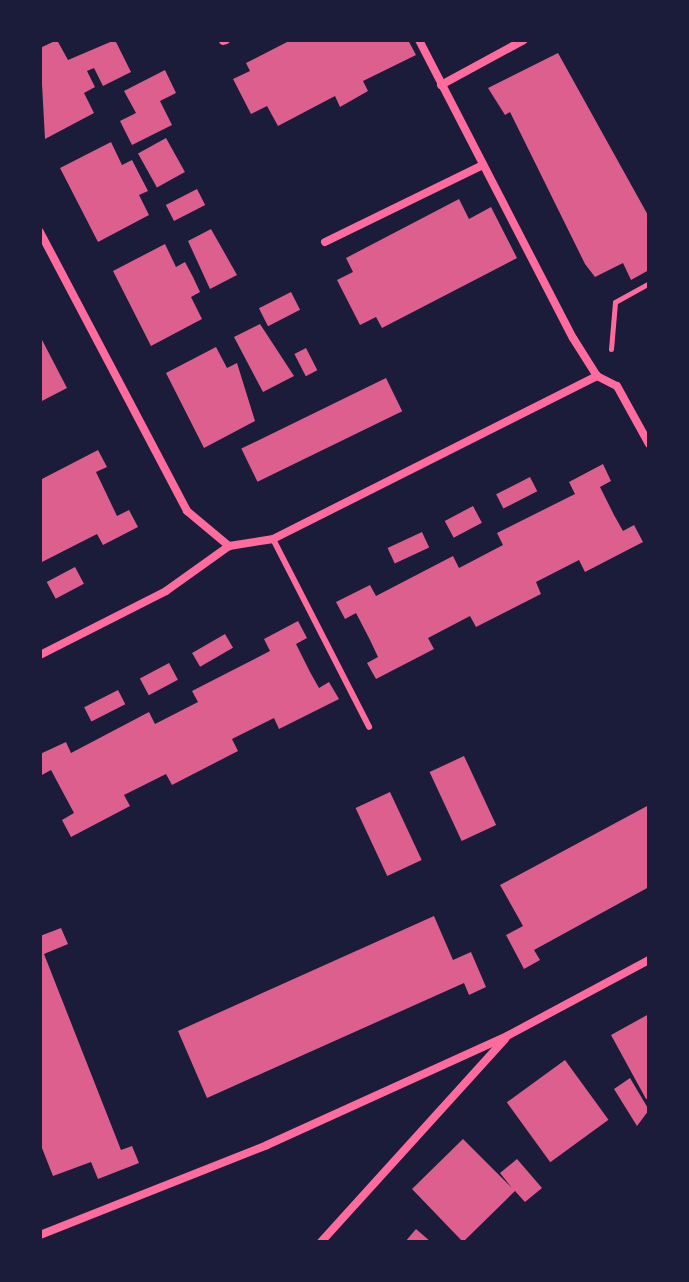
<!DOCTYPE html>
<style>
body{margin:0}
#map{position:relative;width:689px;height:1282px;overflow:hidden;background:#1b1b3a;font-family:"Titillium Web",sans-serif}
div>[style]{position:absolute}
.building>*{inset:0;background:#dd5f8e;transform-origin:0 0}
.path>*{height:5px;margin:-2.5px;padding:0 2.5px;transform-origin:2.5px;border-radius:2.5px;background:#ff6b9d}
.service>*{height:6px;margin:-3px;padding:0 3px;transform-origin:3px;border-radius:3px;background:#ff6b9d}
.minor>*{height:8px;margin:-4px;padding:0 4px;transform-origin:4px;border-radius:4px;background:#ff6b9d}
span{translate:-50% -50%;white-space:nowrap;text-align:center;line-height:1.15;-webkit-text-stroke:8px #1b1b3a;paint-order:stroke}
.frame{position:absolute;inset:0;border:42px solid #1b1b3a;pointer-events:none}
</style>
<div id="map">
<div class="building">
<div style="clip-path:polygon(57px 40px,68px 60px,115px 40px,131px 72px,103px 86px,94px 68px,87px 71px,95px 87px,84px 93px,94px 113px,45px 139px,40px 48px)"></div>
<div style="clip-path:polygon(291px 40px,408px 40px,416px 55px,363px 81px,368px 91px,340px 107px,335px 96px,278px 126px,267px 106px,251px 114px,233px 79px,250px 71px,246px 63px)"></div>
<div style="clip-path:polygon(558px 53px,649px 217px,649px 270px,631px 280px,623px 263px,595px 277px,585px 264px,510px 112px,505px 115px,488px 88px)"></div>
<div style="clip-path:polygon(165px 70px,176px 93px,160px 101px,172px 125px,132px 145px,120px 121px,136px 113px,124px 91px)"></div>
<div style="left:166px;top:138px;width:39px;height:32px;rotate:61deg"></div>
<div style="clip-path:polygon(111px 142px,122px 165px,132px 160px,148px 191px,139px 195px,149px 215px,98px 242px,60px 168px)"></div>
<div style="left:197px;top:189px;width:18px;height:35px;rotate:63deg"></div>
<div style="clip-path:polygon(459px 199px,469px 219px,491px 207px,517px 258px,382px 328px,376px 317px,360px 325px,337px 280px,353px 272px,346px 258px)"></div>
<div style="clip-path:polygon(211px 229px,237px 275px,210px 289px,188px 241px)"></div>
<div style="clip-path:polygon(165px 244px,176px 267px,185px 262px,193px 277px,200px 292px,191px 297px,202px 319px,151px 346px,113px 271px)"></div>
<div style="left:291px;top:292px;width:20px;height:36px;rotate:63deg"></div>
<div style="clip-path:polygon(260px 324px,294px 376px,263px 392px,234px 337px)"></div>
<div style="clip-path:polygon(40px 336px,67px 388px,40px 402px)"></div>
<div style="clip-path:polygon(216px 347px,227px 368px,237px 363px,255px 421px,204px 448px,166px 373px)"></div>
<div style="left:306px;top:348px;width:25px;height:13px;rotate:63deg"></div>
<div style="left:386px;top:378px;width:37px;height:161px;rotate:64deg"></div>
<div style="clip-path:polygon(98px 450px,107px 467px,96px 472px,117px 516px,129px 510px,138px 527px,103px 545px,97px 534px,40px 563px,40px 480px)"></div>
<div style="clip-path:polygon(603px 464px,611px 481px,600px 487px,614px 515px,623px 531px,634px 525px,643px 542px,585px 572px,579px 560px,536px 582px,541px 594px,476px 627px,470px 616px,428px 638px,434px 649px,376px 679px,367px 663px,378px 657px,370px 640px,356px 613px,345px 619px,336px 602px,370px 585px,376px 596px,453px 556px,459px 568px,503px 545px,497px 533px,575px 494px,569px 482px)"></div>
<div style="left:530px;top:477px;width:16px;height:38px;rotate:63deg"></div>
<div style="left:473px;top:506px;width:19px;height:32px;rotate:62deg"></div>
<div style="left:422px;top:532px;width:17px;height:38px;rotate:65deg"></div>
<div style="left:75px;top:567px;width:19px;height:32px;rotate:62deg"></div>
<div style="clip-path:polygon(298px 621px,307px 638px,296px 644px,310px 672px,319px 688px,329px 682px,339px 699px,279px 729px,274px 718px,232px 739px,238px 751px,172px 785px,166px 774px,124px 795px,130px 806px,71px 837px,62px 820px,74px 813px,51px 770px,40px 776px,40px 754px,66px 742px,71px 753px,149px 712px,155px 724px,198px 702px,192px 691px,270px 651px,264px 639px)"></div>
<div style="left:225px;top:634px;width:16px;height:38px;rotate:60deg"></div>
<div style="left:169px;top:663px;width:19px;height:33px;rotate:62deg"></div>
<div style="left:118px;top:690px;width:16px;height:38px;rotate:63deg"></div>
<div style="left:464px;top:756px;width:76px;height:38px;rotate:65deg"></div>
<div style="left:390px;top:792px;width:75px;height:38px;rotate:65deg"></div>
<div style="clip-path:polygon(649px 805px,649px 887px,534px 950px,540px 960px,524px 969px,506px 935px,523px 926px,500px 885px)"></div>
<div style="clip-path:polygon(434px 916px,453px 960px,471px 952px,486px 987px,469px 995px,464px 983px,207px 1098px,178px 1031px)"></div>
<div style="clip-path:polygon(61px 928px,68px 944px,44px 954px,121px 1150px,132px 1146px,139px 1163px,98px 1179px,91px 1162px,53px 1176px,40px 1143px,40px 936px)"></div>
<div style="clip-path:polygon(649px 1014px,649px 1098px,646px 1099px,611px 1035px)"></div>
<div style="left:565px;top:1060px;width:74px;height:72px;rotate:54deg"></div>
<div style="clip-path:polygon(630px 1078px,649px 1110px,637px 1126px,614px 1089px)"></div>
<div style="clip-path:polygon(463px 1139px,512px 1188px,500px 1173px,517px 1159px,542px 1188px,525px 1202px,515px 1191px,463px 1242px,412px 1189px)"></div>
<div style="clip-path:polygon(416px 1229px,431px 1242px,405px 1242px)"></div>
</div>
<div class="path">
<div style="left:611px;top:349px;width:47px;rotate:-85.1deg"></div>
<div style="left:615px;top:302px;width:39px;rotate:-29deg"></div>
</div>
<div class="service">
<div style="left:273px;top:539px;width:211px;rotate:62.9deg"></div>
</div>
<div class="minor">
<div style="left:419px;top:40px;width:335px;rotate:62.7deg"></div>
<div style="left:573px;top:338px;width:45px;rotate:57.7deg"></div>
<div style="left:597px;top:376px;width:22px;rotate:27deg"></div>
<div style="left:617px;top:386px;width:66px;rotate:61.1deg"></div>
<div style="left:223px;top:41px;width:3px;rotate:-18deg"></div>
<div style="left:441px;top:85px;width:94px;rotate:-28.5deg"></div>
<div style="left:40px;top:232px;width:315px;rotate:62.2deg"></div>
<div style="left:187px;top:511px;width:55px;rotate:39.8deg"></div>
<div style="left:325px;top:242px;width:176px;rotate:-26deg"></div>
<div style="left:40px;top:655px;width:141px;rotate:-26.9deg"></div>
<div style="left:166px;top:591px;width:77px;rotate:-35.5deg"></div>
<div style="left:229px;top:546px;width:45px;rotate:-9deg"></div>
<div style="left:273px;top:539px;width:363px;rotate:-26.7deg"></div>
<div style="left:40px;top:1235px;width:244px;rotate:-21.6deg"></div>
<div style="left:267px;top:1145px;width:264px;rotate:-24.4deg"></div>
<div style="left:507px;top:1036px;width:161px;rotate:-28.2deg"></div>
<div style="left:321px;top:1242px;width:274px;rotate:-47.8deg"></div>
</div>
<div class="frame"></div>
</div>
